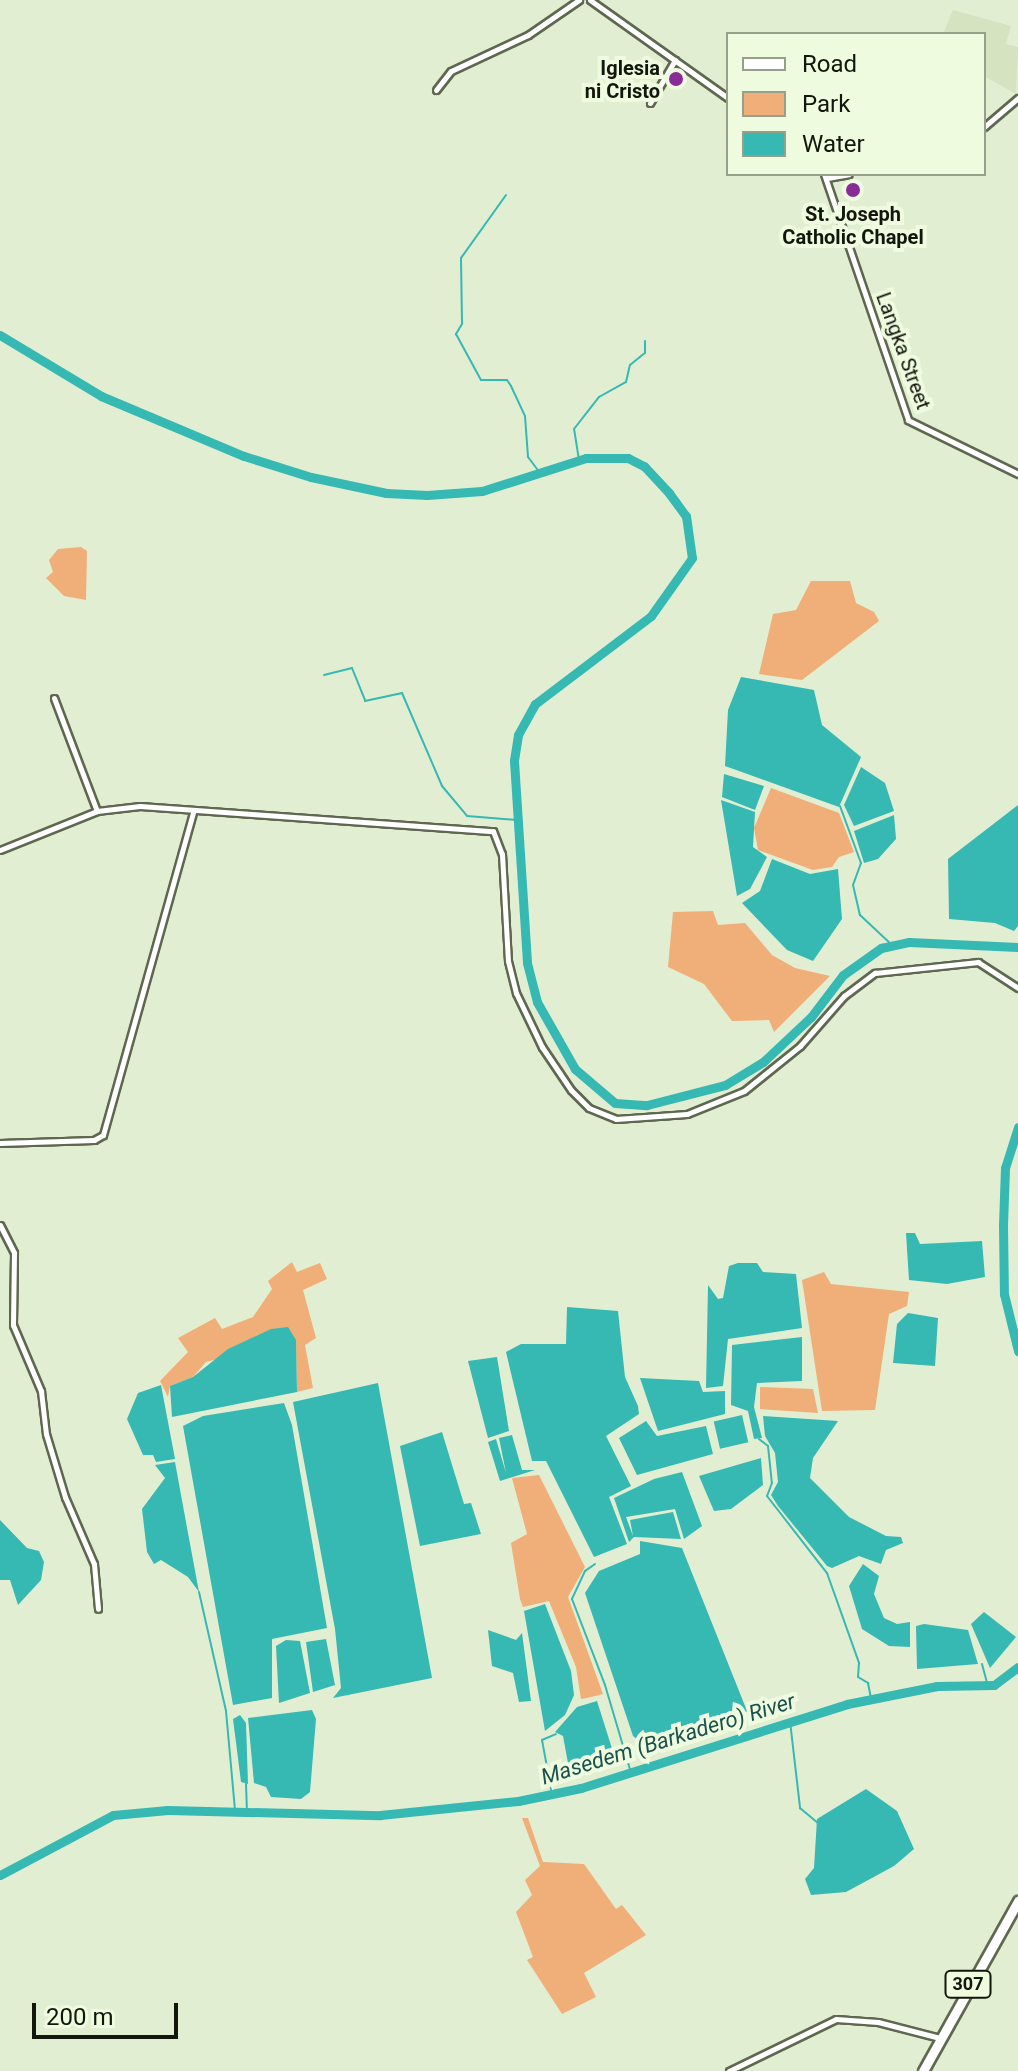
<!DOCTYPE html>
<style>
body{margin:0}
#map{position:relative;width:1018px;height:2071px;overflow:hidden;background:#e2eed2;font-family:Roboto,sans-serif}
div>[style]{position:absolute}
.built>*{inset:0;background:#d5e3c0}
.green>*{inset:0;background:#f0ae78}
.water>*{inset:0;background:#36b8b3;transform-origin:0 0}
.stream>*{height:2px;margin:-1px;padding:0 1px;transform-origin:1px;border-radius:1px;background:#36b8b3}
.river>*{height:9px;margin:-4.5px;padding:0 4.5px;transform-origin:4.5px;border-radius:4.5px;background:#36b8b3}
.roads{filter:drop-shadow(2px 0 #5e6850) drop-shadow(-2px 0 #5e6850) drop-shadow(0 2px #5e6850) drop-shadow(0 -2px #5e6850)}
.minor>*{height:5px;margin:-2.5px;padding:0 2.5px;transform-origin:2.5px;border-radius:2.5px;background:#fff}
.primary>*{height:9px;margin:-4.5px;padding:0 4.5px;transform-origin:4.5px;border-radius:4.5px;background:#fff}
.dots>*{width:22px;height:22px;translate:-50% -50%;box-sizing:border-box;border:4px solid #effbdf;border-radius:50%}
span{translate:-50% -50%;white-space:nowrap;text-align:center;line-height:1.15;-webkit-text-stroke:8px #effbdf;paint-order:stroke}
.shield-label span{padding:2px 6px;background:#effbdf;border:2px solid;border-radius:6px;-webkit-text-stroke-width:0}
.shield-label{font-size:18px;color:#12160c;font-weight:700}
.poi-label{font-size:20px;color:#12160c;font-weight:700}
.right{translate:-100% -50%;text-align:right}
.street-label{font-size:20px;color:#12160c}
.water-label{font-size:22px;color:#1c514f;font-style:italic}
.legend{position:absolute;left:726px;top:32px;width:260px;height:144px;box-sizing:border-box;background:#effbdf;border:2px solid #979f8b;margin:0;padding:10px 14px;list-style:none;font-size:24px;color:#12160c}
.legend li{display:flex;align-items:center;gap:16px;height:40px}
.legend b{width:40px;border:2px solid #979f8b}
.scale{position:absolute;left:32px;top:2003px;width:146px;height:36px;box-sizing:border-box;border:4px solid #12160c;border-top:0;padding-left:10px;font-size:24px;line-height:28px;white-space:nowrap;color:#12160c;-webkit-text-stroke:6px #effbdf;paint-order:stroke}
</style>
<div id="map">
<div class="built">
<div style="clip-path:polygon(953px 10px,1011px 26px,1006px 44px,1018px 47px,1016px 94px,984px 76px,984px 34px,943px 34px)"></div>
</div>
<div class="green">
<div style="clip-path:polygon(81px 547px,87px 551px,86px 600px,64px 596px,46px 578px,53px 572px,49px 560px,58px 549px)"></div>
<div style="clip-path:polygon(811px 581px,850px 581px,856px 603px,874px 612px,879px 621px,802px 680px,759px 674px,773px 614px,796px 610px)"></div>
<div style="clip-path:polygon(771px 788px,839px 813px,854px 852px,839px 857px,832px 867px,813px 870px,758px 850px,754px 828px)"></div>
<div style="clip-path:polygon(713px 911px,718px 925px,745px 923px,772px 955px,795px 968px,830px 976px,774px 1032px,769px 1020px,732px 1021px,704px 984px,668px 967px,673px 912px)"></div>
<div style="clip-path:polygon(292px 1262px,297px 1272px,320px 1263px,327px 1279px,303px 1290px,316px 1338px,305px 1345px,313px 1388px,297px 1392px,296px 1340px,206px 1362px,193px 1377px,170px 1386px,168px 1397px,160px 1381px,188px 1352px,178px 1338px,215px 1318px,222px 1329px,253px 1317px,272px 1289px,268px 1281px)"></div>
<div style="clip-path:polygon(824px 1272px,831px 1284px,909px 1292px,907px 1306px,889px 1314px,875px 1410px,822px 1411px,802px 1280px)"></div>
<div style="clip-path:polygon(760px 1387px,813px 1389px,818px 1413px,760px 1409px)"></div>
<div style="clip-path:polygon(539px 1475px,585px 1567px,568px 1597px,603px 1694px,587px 1698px,581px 1699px,576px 1667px,549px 1601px,523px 1607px,520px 1599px,511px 1543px,527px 1534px,512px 1478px)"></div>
<div style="clip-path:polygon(522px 1818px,528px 1818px,543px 1862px,584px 1864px,616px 1909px,622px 1905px,646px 1935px,584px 1973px,596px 1997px,562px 2014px,527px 1960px,533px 1957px,516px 1912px,532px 1895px,525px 1880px,540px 1866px)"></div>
</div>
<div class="water">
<div style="clip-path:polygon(741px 677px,814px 690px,822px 725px,861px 757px,839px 807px,725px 766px,728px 710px)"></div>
<div style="clip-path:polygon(861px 767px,885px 783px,894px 811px,854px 826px,844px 805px)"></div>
<div style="clip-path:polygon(724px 774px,764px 786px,755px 810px,722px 797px)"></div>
<div style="clip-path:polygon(721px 800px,755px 812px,753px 847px,767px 857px,750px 889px,737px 896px)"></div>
<div style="clip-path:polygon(1018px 805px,1018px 926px,1014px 931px,995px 923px,949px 919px,948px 859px)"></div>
<div style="clip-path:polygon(894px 815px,896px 839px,878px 859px,864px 863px,854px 831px)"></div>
<div style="clip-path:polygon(772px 859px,810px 874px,838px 869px,842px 919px,813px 961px,787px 950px,742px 903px,760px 891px)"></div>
<div style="clip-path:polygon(906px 1233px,915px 1233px,920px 1244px,982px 1241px,985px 1277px,947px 1284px,909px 1280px)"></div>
<div style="clip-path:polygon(738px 1263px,757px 1263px,763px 1272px,796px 1274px,802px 1328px,728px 1339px,723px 1386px,706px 1388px,708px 1285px,718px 1299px,723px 1298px,729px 1266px)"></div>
<div style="clip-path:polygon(567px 1307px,618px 1311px,625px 1377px,638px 1406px,639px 1414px,606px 1436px,631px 1486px,609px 1497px,627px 1544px,594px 1557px,546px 1461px,532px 1461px,506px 1352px,521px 1344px,566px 1344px)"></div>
<div style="clip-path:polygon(908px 1313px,938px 1318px,935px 1366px,893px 1363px,897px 1324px)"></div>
<div style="clip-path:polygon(288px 1327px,296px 1340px,297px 1392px,172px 1417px,170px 1386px,193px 1377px,228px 1349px,271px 1329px)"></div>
<div style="clip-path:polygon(802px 1337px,802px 1381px,757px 1383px,754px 1407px,762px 1438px,754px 1439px,748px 1411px,731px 1405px,732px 1345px)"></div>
<div style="clip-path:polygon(497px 1357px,509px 1431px,488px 1438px,468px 1361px)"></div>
<div style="clip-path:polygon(640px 1378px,699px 1381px,703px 1392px,725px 1391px,725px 1414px,658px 1431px)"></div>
<div style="clip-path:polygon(378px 1383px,432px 1678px,333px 1698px,341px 1688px,335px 1629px,293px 1402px)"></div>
<div style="clip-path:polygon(161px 1385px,175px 1459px,156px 1462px,153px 1455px,143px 1455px,127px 1419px,138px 1393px)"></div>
<div style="clip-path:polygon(284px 1403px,292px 1425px,327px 1628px,272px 1639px,272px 1698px,233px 1705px,183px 1426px,203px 1416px)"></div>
<div style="left:742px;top:1415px;width:28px;height:29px;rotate:77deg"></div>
<div style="clip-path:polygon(763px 1416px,838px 1421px,813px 1458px,810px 1478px,849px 1517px,886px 1536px,901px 1537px,903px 1543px,886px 1550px,881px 1564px,859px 1556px,832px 1568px,827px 1566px,778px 1506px,771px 1495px,778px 1482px,775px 1453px,765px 1436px)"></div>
<div style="clip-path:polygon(646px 1421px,657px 1436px,706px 1426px,713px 1454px,637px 1475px,619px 1438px)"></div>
<div style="clip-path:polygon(442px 1432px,464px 1504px,471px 1503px,481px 1534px,420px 1546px,400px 1446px)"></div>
<div style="clip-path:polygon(512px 1435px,522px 1470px,535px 1470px,500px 1481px,488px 1442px,496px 1439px,506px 1473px,499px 1438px)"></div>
<div style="clip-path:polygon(761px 1458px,763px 1485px,731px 1509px,714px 1511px,699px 1476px)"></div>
<div style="clip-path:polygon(175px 1462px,188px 1533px,199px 1592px,188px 1577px,161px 1560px,154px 1564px,147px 1552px,142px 1509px,165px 1478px,155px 1465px)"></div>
<div style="clip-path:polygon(682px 1472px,702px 1526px,684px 1539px,675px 1509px,626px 1517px,633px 1536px,630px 1520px,673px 1512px,681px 1539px,634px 1537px,629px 1542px,614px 1498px,654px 1479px)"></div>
<div style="clip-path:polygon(0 1520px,27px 1548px,39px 1551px,44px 1562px,41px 1580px,18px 1605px,10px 1580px,0 1580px)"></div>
<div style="clip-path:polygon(640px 1541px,682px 1548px,747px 1711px,737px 1720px,646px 1746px,633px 1736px,585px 1593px,599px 1571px,640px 1554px)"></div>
<div style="clip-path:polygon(863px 1564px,879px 1576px,874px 1594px,884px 1618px,897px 1624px,910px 1622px,910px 1647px,889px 1646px,862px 1629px,849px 1586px)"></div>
<div style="clip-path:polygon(545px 1604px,571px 1671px,574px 1695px,565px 1715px,545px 1731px,524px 1611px)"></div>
<div style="clip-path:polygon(984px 1612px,1016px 1637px,990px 1668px,971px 1624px)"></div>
<div style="clip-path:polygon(924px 1624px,968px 1630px,978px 1664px,917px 1669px,916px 1626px)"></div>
<div style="clip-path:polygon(488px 1630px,516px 1640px,522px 1633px,531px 1701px,519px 1702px,513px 1673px,492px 1666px)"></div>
<div style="clip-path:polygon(326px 1639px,335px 1685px,313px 1692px,306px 1642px)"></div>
<div style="clip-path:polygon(286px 1640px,300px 1641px,310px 1693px,279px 1703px,276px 1646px)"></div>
<div style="clip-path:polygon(597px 1701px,615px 1758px,570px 1774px,563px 1736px,555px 1732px,577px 1707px)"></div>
<div style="clip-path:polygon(312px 1710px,316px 1719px,310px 1792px,301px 1799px,271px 1797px,266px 1787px,254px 1783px,248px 1718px)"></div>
<div style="clip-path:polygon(240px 1715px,246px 1723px,248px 1784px,241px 1782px,233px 1719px)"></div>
<div style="clip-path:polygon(866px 1789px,897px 1811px,914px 1849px,894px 1866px,846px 1892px,811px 1895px,805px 1879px,814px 1868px,817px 1819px)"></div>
</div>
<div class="stream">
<div style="left:506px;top:195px;width:77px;rotate:125.5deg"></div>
<div style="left:461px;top:258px;width:66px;rotate:89.1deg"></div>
<div style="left:462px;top:324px;width:12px;rotate:121deg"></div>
<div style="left:456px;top:334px;width:52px;rotate:61.5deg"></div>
<div style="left:481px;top:380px;width:26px"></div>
<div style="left:507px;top:380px;width:7px;rotate:56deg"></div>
<div style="left:511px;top:386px;width:33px;rotate:65deg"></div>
<div style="left:525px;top:416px;width:41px;rotate:85.8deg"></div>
<div style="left:528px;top:457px;width:21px;rotate:53deg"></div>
<div style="left:579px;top:460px;width:31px;rotate:-99deg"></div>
<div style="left:574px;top:429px;width:41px;rotate:-52deg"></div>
<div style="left:599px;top:397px;width:31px;rotate:-29deg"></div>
<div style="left:626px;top:382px;width:17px;rotate:-77deg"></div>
<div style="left:630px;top:365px;width:19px;rotate:-39deg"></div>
<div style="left:645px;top:353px;width:12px;rotate:-90deg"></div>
<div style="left:324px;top:675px;width:29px;rotate:-14deg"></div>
<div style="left:352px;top:668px;width:35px;rotate:68deg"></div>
<div style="left:365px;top:701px;width:38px;rotate:-12deg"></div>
<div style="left:402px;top:693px;width:101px;rotate:66.7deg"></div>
<div style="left:442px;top:786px;width:39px;rotate:50deg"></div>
<div style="left:467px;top:816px;width:50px;rotate:4.6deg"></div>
<div style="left:840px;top:806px;width:61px;rotate:69.8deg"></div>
<div style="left:861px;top:863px;width:23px;rotate:110deg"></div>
<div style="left:853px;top:885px;width:31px;rotate:77deg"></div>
<div style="left:860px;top:915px;width:42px;rotate:43.1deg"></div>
<div style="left:1017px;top:946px;width:2px;rotate:-63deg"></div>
<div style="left:759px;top:1439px;width:11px;rotate:38deg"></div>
<div style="left:768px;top:1446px;width:37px;rotate:84deg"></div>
<div style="left:772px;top:1483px;width:14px;rotate:111deg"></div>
<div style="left:767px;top:1496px;width:98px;rotate:52.1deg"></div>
<div style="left:827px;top:1573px;width:96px;rotate:70.4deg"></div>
<div style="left:859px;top:1663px;width:14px;rotate:94deg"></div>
<div style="left:858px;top:1677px;width:12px;rotate:31deg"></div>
<div style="left:868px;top:1683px;width:15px;rotate:79deg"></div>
<div style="left:595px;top:1564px;width:12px;rotate:145deg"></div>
<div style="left:585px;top:1571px;width:31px;rotate:115deg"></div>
<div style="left:572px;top:1599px;width:92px;rotate:69deg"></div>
<div style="left:605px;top:1685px;width:92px;rotate:73.5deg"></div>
<div style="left:199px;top:1592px;width:122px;rotate:77.2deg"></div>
<div style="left:226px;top:1711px;width:99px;rotate:84.8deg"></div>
<div style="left:982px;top:1664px;width:23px;rotate:75deg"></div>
<div style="left:790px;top:1721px;width:88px;rotate:83.4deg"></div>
<div style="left:800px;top:1808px;width:23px;rotate:40deg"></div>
<div style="left:246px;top:1784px;width:28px;rotate:88deg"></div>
<div style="left:552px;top:1794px;width:55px;rotate:-100.5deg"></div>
<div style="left:542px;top:1740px;width:15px;rotate:-23deg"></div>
</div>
<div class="river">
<div style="left:0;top:335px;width:118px;rotate:31.1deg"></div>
<div style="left:101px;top:396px;width:155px;rotate:22.8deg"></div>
<div style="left:244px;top:456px;width:70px;rotate:17.4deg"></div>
<div style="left:311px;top:477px;width:77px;rotate:12deg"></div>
<div style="left:386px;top:493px;width:41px;rotate:2.8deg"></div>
<div style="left:427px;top:495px;width:55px;rotate:-4.2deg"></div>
<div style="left:482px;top:491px;width:109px;rotate:-17.6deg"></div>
<div style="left:586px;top:458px;width:42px"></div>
<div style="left:628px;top:458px;width:18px;rotate:27deg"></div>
<div style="left:644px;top:466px;width:37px;rotate:47deg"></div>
<div style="left:669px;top:493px;width:29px;rotate:54deg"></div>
<div style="left:686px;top:516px;width:42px;rotate:81.9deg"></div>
<div style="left:692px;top:558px;width:71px;rotate:125.3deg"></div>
<div style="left:651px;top:616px;width:146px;rotate:142.8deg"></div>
<div style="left:535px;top:704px;width:35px;rotate:119deg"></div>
<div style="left:518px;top:735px;width:26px;rotate:99deg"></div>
<div style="left:514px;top:761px;width:202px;rotate:86.3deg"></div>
<div style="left:527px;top:963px;width:40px;rotate:75.6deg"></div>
<div style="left:537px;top:1002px;width:77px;rotate:60.4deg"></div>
<div style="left:575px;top:1069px;width:52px;rotate:40.4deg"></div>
<div style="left:615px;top:1103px;width:32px;rotate:4deg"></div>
<div style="left:647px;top:1105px;width:81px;rotate:-14.4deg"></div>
<div style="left:725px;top:1085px;width:44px;rotate:-31.2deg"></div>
<div style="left:763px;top:1062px;width:66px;rotate:-43.2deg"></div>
<div style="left:811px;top:1017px;width:53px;rotate:-52.7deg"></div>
<div style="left:843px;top:975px;width:47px;rotate:-35.4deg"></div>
<div style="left:881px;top:948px;width:29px;rotate:-12deg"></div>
<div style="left:909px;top:942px;width:109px;rotate:2.6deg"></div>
<div style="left:1018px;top:1127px;width:43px;rotate:107.6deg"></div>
<div style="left:1005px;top:1168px;width:58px;rotate:92deg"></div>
<div style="left:1003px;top:1226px;width:68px;rotate:89.2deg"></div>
<div style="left:1004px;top:1294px;width:59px;rotate:76.2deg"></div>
<div style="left:0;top:1875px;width:128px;rotate:-28deg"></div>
<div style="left:113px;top:1815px;width:55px;rotate:-5.2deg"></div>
<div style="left:168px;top:1810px;width:212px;rotate:1.4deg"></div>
<div style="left:380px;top:1815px;width:139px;rotate:-5.8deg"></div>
<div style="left:518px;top:1801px;width:64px;rotate:-11.7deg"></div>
<div style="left:581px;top:1788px;width:279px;rotate:-17.5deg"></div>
<div style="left:847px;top:1704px;width:92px;rotate:-11.3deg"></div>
<div style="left:937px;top:1686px;width:57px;rotate:-1deg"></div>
<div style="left:994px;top:1685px;width:30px;rotate:-37deg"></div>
</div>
<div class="roads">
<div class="minor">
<div style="left:590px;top:0;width:169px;rotate:35.4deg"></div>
<div style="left:436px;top:90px;width:24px;rotate:-52deg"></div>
<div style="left:451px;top:71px;width:85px;rotate:-25.1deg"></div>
<div style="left:528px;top:35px;width:62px;rotate:-34.5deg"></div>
<div style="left:650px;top:103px;width:50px;rotate:-59.8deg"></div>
<div style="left:984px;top:127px;width:45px;rotate:-40.5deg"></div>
<div style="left:824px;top:174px;width:260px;rotate:71.1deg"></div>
<div style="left:908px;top:420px;width:123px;rotate:26.1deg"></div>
<div style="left:827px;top:178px;width:22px;rotate:-10deg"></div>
<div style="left:54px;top:698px;width:121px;rotate:69.2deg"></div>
<div style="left:0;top:850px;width:105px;rotate:-21.9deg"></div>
<div style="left:97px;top:811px;width:43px;rotate:-6.6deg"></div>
<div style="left:140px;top:806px;width:354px;rotate:4.1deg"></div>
<div style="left:493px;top:831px;width:25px;rotate:69deg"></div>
<div style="left:502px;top:854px;width:107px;rotate:86.8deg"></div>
<div style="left:508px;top:961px;width:33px;rotate:76deg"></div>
<div style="left:516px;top:993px;width:60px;rotate:64.3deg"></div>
<div style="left:542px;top:1047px;width:52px;rotate:56deg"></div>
<div style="left:571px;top:1090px;width:25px;rotate:45deg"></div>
<div style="left:589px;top:1108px;width:29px;rotate:22deg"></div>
<div style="left:616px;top:1119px;width:71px;rotate:-4deg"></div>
<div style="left:687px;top:1114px;width:61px;rotate:-22deg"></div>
<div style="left:744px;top:1091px;width:72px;rotate:-38.8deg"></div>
<div style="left:800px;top:1046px;width:67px;rotate:-48.7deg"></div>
<div style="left:844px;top:996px;width:39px;rotate:-37deg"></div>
<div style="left:875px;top:973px;width:104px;rotate:-6.1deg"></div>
<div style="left:978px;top:962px;width:48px;rotate:33deg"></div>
<div style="left:0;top:1143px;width:94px;rotate:-1.8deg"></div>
<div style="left:94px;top:1140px;width:10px;rotate:-29deg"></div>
<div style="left:103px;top:1135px;width:335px;rotate:-74.4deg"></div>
<div style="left:0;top:1225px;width:31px;rotate:63deg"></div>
<div style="left:14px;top:1253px;width:72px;rotate:90.8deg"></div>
<div style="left:13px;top:1325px;width:72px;rotate:67deg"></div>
<div style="left:41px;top:1391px;width:43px;rotate:83.4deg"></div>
<div style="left:46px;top:1434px;width:66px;rotate:73.2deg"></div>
<div style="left:65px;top:1497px;width:73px;rotate:66.6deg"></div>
<div style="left:94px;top:1564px;width:45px;rotate:84.9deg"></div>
<div style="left:729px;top:2071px;width:119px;rotate:-25.9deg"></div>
<div style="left:836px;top:2019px;width:42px;rotate:4.1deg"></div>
<div style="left:878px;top:2022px;width:64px;rotate:14.5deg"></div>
</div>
<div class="primary">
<div style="left:923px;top:2071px;width:195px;rotate:-60.8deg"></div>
</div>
</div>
<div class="dots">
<div style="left:676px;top:79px;background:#892c97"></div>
<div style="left:853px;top:190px;background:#892c97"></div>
</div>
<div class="shield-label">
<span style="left:968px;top:1984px">307</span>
</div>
<div class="poi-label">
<span class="right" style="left:660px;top:80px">Iglesia<br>ni Cristo</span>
<span style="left:853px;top:226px">St. Joseph<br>Catholic Chapel</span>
</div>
<div class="street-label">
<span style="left:903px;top:351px;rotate:70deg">Langka Street</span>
</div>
<div class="water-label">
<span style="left:668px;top:1739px;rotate:-17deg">Masedem (Barkadero) River</span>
</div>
<ul class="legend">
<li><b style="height:10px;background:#fff"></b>Road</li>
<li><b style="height:22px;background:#f0ae78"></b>Park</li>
<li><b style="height:22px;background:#36b8b3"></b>Water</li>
</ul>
<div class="scale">200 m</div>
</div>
